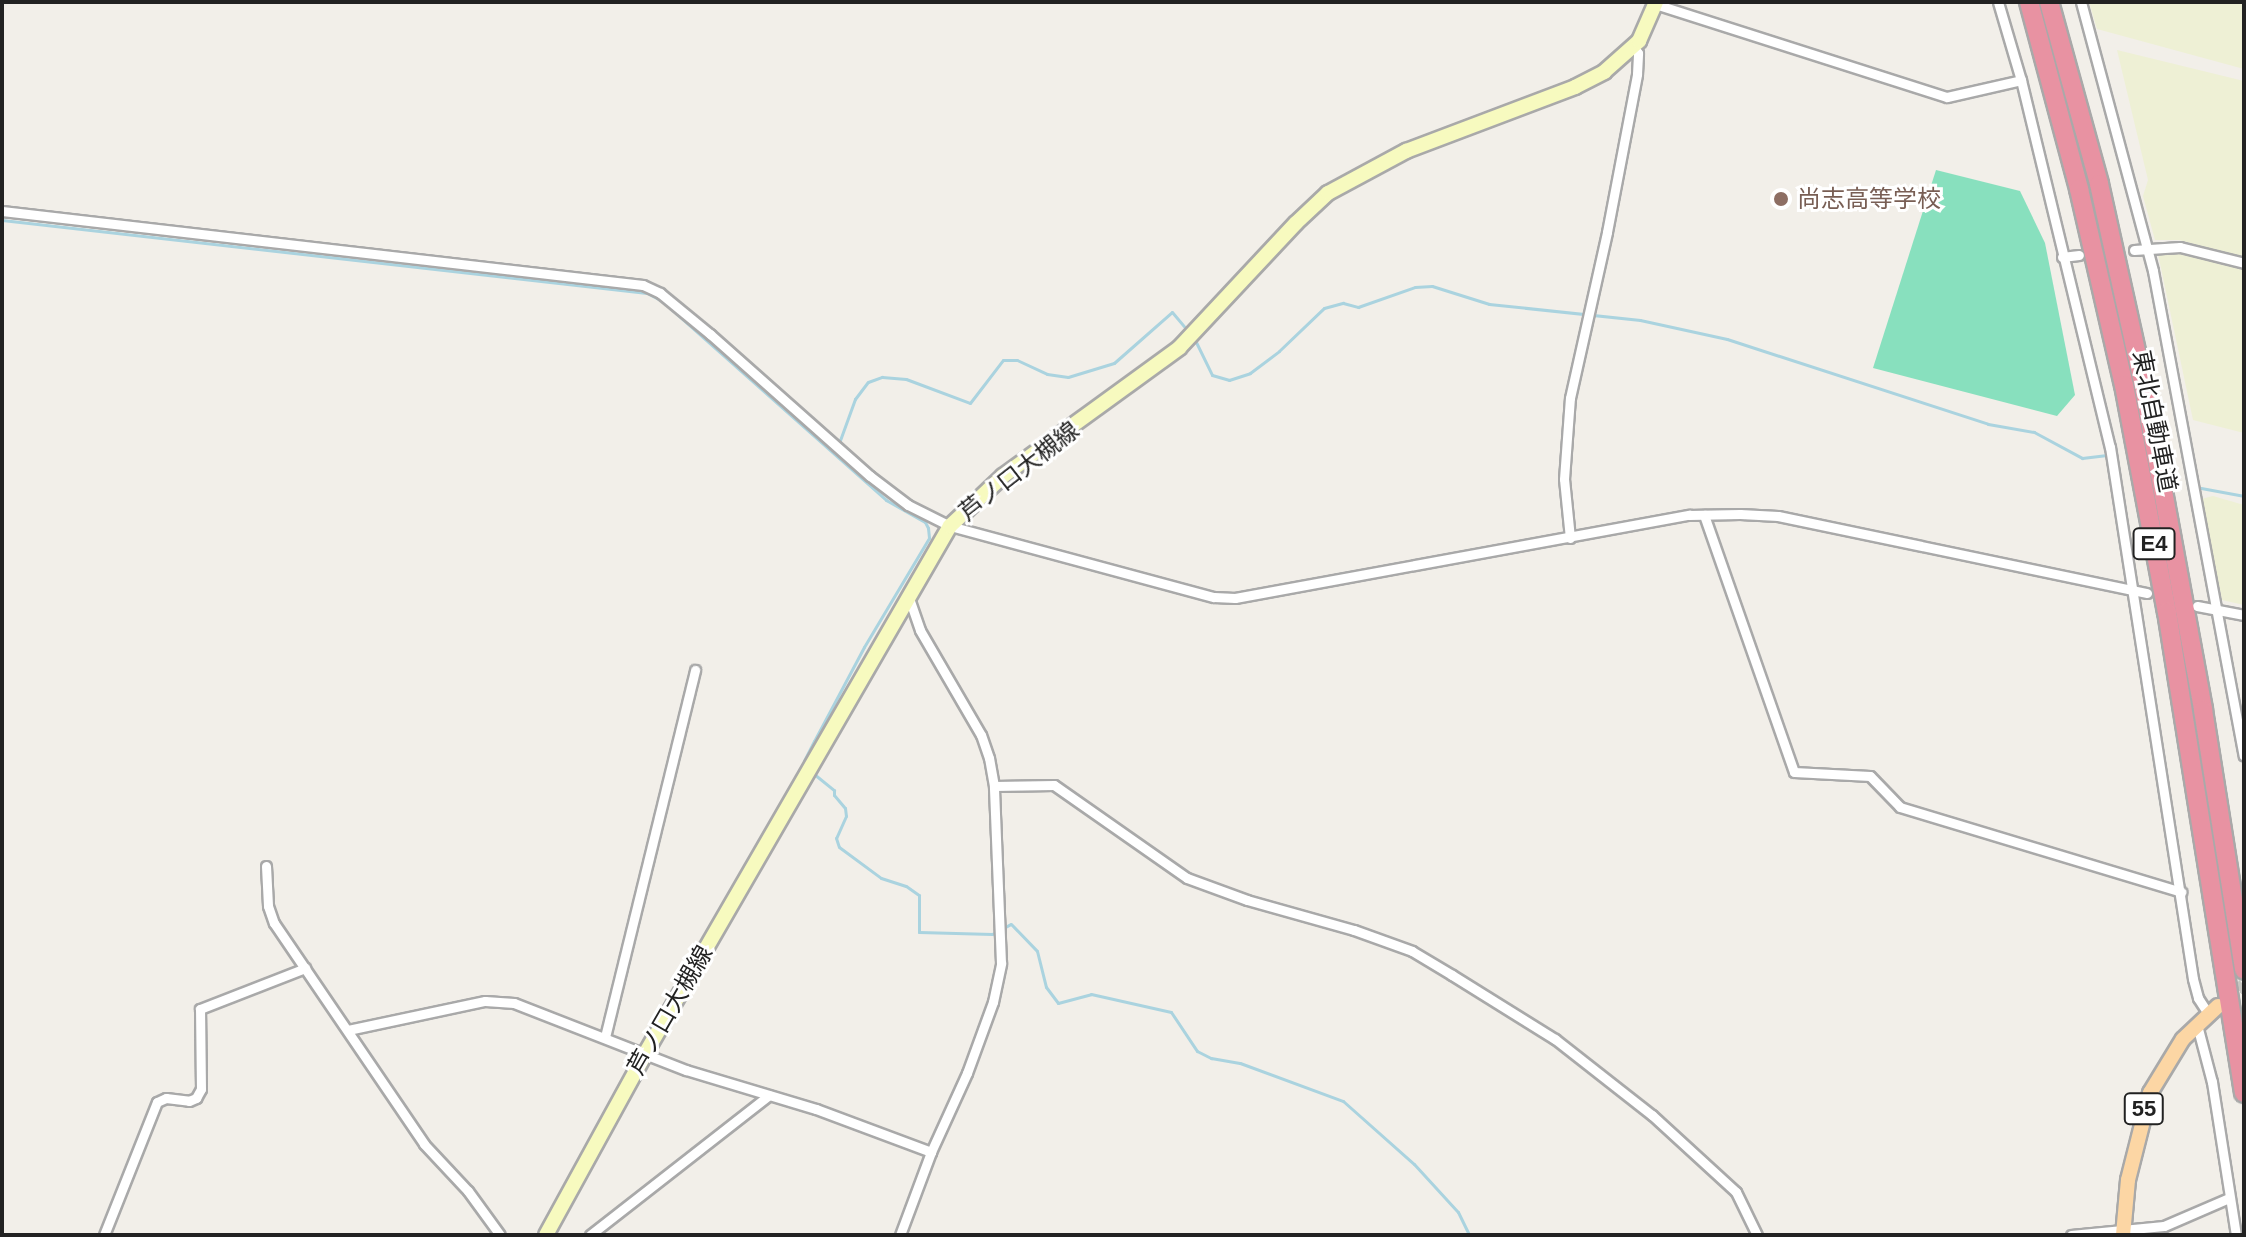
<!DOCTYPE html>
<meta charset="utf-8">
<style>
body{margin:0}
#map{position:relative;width:2246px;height:1237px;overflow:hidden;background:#f2efe9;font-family:Helvetica,"Noto Sans JP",sans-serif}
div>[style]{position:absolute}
.farmland>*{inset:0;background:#eef0d5}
.pitch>*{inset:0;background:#88e0be}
.stream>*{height:3px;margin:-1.5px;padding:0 1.5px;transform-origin:1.5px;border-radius:1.5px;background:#aad3df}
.primary-tunnel>*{height:14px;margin-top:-7px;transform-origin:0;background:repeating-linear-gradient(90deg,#c8c6c1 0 14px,transparent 0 21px)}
.roads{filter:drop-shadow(2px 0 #a9a9a9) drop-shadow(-2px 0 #a9a9a9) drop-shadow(0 2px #a9a9a9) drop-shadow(0 -2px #a9a9a9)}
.minor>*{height:9px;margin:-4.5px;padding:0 4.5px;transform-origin:4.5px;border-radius:4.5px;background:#fff}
.secondary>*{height:14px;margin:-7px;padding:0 7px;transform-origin:7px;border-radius:7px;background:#f7fabf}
.primary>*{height:14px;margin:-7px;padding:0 7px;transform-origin:7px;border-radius:7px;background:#fcd6a4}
.motorway>*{height:18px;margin:-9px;padding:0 9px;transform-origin:9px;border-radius:9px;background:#e892a2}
.dots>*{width:22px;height:22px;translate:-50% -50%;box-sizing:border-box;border:4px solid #fff;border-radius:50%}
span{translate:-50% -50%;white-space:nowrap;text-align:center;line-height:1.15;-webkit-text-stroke:6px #fff;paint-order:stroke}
.shield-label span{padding:2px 6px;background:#fff;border:2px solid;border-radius:6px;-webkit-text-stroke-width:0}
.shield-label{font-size:22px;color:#222;font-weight:700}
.education-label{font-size:24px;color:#785e54}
.left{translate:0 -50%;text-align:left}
.street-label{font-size:24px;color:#222}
.frame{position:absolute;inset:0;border:4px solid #222;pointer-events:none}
</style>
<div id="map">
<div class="farmland">
<div style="clip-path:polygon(2089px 2px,2244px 2px,2244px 69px,2097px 29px)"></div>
<div style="clip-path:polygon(2117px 50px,2244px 81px,2244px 257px,2179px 240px,2155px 240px,2143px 196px,2148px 180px)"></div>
<div style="clip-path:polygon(2177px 251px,2244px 269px,2244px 433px,2193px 420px,2158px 254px)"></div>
<div style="clip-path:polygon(2213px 496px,2244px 505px,2244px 605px,2222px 600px,2201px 499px)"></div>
</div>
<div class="pitch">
<div style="clip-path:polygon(1936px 170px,2020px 191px,2045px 243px,2075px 395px,2057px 416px,1873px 368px)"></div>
</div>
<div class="stream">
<div style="left:2px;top:220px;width:649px;rotate:6.46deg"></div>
<div style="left:647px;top:293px;width:17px;rotate:28deg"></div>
<div style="left:662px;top:301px;width:300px;rotate:41.6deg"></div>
<div style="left:886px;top:500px;width:45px;rotate:29.4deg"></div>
<div style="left:925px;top:522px;width:7px;rotate:63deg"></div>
<div style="left:928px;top:528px;width:10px;rotate:84deg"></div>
<div style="left:929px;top:538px;width:127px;rotate:120.8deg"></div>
<div style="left:864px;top:647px;width:106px;rotate:118deg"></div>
<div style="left:814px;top:741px;width:22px;rotate:117deg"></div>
<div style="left:804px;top:761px;width:5px;rotate:53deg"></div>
<div style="left:1195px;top:340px;width:39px;rotate:64deg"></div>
<div style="left:1212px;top:375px;width:18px;rotate:16deg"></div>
<div style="left:1229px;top:380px;width:22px;rotate:-18deg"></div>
<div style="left:1250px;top:373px;width:36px;rotate:-37deg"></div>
<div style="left:1279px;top:351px;width:62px;rotate:-43.7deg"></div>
<div style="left:1324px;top:308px;width:20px;rotate:-15deg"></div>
<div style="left:1343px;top:303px;width:16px;rotate:15deg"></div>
<div style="left:1358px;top:307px;width:60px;rotate:-19.3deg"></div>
<div style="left:1415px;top:287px;width:17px;rotate:-3deg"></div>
<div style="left:1432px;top:286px;width:60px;rotate:17.5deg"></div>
<div style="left:1489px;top:304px;width:152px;rotate:6deg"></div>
<div style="left:1640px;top:320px;width:89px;rotate:12.3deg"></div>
<div style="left:1727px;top:339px;width:274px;rotate:18deg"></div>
<div style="left:1988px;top:424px;width:47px;rotate:9.9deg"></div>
<div style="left:2034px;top:432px;width:55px;rotate:28.4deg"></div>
<div style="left:2082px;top:458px;width:23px;rotate:-7deg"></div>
<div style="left:839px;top:443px;width:47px;rotate:-70deg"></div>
<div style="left:855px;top:399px;width:21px;rotate:-53deg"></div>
<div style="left:868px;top:382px;width:15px;rotate:-20deg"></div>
<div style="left:882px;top:377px;width:24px;rotate:5deg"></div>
<div style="left:906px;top:379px;width:68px;rotate:20.6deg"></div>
<div style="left:970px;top:403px;width:54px;rotate:-52.5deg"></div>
<div style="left:1003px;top:360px;width:14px"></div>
<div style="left:1017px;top:360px;width:33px;rotate:25deg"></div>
<div style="left:1047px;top:374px;width:21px;rotate:8deg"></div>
<div style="left:1068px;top:377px;width:48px;rotate:-16.9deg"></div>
<div style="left:1114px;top:363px;width:77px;rotate:-41.3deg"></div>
<div style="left:1172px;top:312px;width:25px;rotate:50deg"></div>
<div style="left:2201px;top:488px;width:44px;rotate:10.5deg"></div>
<div style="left:814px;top:774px;width:26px;rotate:39deg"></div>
<div style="left:834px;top:790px;width:5px;rotate:90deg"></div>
<div style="left:834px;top:795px;width:17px;rotate:50deg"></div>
<div style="left:845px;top:808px;width:8px;rotate:83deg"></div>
<div style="left:846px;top:816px;width:24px;rotate:114deg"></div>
<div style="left:836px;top:838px;width:9px;rotate:72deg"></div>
<div style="left:839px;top:847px;width:52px;rotate:36.4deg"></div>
<div style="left:881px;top:878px;width:26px;rotate:18deg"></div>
<div style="left:906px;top:886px;width:16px;rotate:35deg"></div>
<div style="left:919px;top:895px;width:37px;rotate:90deg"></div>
<div style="left:919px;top:932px;width:73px;rotate:1.6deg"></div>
<div style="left:992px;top:934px;width:21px;rotate:-28deg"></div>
<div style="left:1011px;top:924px;width:37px;rotate:46deg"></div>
<div style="left:1037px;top:951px;width:37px;rotate:76deg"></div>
<div style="left:1046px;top:987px;width:20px;rotate:53deg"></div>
<div style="left:1058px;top:1003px;width:34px;rotate:-15deg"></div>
<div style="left:1091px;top:994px;width:82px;rotate:12.7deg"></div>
<div style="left:1171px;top:1012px;width:47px;rotate:56.3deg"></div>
<div style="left:1197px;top:1051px;width:16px;rotate:27deg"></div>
<div style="left:1211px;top:1058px;width:29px;rotate:10deg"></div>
<div style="left:1240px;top:1063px;width:110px;rotate:20.3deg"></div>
<div style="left:1343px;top:1101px;width:95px;rotate:41.6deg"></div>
<div style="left:1414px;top:1164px;width:65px;rotate:47.5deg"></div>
<div style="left:1458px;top:1212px;width:25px;rotate:64deg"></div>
</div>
<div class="primary-tunnel">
<div style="left:2222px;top:1003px;width:28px;rotate:-38deg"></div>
</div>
<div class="roads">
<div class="minor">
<div style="left:1998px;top:2px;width:81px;rotate:73.6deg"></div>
<div style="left:2021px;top:80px;width:378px;rotate:76.4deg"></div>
<div style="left:2110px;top:447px;width:538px;rotate:81.13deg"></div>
<div style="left:2193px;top:979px;width:20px;rotate:75deg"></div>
<div style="left:2198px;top:998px;width:20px;rotate:57deg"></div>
<div style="left:2081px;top:2px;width:278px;rotate:75deg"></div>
<div style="left:2153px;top:271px;width:493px;rotate:79.4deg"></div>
<div style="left:1655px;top:4px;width:306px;rotate:17.7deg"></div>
<div style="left:1947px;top:97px;width:76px;rotate:-12.9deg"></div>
<div style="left:2px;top:211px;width:645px;rotate:6.59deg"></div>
<div style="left:643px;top:285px;width:19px;rotate:25deg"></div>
<div style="left:660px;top:293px;width:65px;rotate:39.4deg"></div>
<div style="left:710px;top:334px;width:214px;rotate:41.6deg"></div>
<div style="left:870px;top:476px;width:48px;rotate:37.3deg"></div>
<div style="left:908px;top:505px;width:47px;rotate:26.6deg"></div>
<div style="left:950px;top:526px;width:273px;rotate:15.1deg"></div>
<div style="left:1214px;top:597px;width:21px;rotate:3deg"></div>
<div style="left:1235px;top:598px;width:462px;rotate:-10.4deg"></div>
<div style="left:1689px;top:515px;width:51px;rotate:-1.1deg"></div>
<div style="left:1740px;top:514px;width:38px;rotate:3deg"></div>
<div style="left:1778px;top:516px;width:377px;rotate:11.8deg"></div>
<div style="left:2134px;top:250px;width:46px;rotate:-3.7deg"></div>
<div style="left:2180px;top:247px;width:66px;rotate:14deg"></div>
<div style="left:2062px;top:257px;width:17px;rotate:-7deg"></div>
<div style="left:1704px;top:515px;width:272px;rotate:70.7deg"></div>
<div style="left:1794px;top:772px;width:76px;rotate:3deg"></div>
<div style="left:1870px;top:776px;width:43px;rotate:45.9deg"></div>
<div style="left:1900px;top:807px;width:294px;rotate:16.8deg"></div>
<div style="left:1570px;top:538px;width:59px;rotate:-95.8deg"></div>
<div style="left:1564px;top:479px;width:81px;rotate:-85.8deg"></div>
<div style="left:1570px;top:398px;width:170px;rotate:-77.4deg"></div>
<div style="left:1607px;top:232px;width:161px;rotate:-79.2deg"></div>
<div style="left:1637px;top:74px;width:21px;rotate:-87deg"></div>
<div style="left:1638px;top:53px;width:7px;rotate:-124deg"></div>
<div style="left:2197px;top:606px;width:48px;rotate:10.8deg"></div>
<div style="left:994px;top:786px;width:60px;rotate:-1deg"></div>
<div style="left:1054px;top:785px;width:162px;rotate:35deg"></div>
<div style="left:1187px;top:878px;width:64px;rotate:20.1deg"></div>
<div style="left:1247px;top:900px;width:111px;rotate:15.7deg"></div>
<div style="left:1354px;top:930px;width:62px;rotate:19.9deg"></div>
<div style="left:1412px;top:951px;width:47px;rotate:31deg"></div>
<div style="left:1452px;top:975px;width:121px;rotate:31.9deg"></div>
<div style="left:1555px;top:1039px;width:123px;rotate:38.1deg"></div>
<div style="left:1652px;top:1115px;width:114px;rotate:42.5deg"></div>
<div style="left:1736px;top:1192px;width:48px;rotate:64deg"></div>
<div style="left:266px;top:866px;width:40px;rotate:87.1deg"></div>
<div style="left:268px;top:906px;width:18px;rotate:71deg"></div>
<div style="left:274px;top:923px;width:267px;rotate:55.8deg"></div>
<div style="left:424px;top:1144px;width:64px;rotate:46.9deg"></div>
<div style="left:468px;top:1191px;width:54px;rotate:54deg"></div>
<div style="left:2197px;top:1025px;width:59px;rotate:75.3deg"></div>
<div style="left:2212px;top:1082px;width:155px;rotate:81.1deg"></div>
<div style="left:348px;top:1030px;width:140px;rotate:-12deg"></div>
<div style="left:485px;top:1001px;width:29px;rotate:4deg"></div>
<div style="left:514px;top:1003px;width:185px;rotate:21.3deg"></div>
<div style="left:686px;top:1070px;width:136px;rotate:16.7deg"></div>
<div style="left:816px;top:1109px;width:123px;rotate:20.5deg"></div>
<div style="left:605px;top:1037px;width:378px;rotate:-76.2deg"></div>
<div style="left:104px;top:1235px;width:143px;rotate:-68.3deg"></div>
<div style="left:157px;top:1102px;width:10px;rotate:-24deg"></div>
<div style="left:166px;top:1098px;width:23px;rotate:7deg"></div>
<div style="left:189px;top:1101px;width:8px;rotate:-23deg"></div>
<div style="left:196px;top:1098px;width:10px;rotate:-61deg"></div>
<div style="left:201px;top:1089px;width:80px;rotate:-90.7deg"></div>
<div style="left:200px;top:1009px;width:113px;rotate:-21.3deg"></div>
<div style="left:590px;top:1235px;width:227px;rotate:-38deg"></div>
<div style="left:900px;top:1235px;width:89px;rotate:-69.5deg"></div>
<div style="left:931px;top:1152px;width:87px;rotate:-65.5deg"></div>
<div style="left:967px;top:1073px;width:76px;rotate:-69.9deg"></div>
<div style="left:993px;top:1002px;width:40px;rotate:-78deg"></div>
<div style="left:1001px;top:963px;width:177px;rotate:-92.3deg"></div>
<div style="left:994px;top:786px;width:28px;rotate:-100deg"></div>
<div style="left:989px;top:758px;width:24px;rotate:-109deg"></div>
<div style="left:981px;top:735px;width:121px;rotate:-120.2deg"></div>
<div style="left:920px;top:630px;width:34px;rotate:-109deg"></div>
<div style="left:2071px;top:1235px;width:93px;rotate:-5.5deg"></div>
<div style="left:2164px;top:1226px;width:71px;rotate:-23.3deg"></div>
</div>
<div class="secondary">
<div style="left:546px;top:1235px;width:206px;rotate:-61.3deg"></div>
<div style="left:645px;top:1054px;width:610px;rotate:-59.99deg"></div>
<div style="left:950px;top:526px;width:73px;rotate:-43.3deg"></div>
<div style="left:1003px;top:476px;width:218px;rotate:-36deg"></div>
<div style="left:1179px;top:348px;width:171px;rotate:-46.9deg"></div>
<div style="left:1296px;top:223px;width:44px;rotate:-43.2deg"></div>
<div style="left:1328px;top:193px;width:89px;rotate:-28.3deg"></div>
<div style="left:1406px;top:151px;width:181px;rotate:-20.7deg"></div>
<div style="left:1575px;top:87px;width:33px;rotate:-27deg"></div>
<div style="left:1604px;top:72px;width:47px;rotate:-41.5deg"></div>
<div style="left:1639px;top:41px;width:43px;rotate:-66.4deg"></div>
</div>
<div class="primary">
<div style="left:2123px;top:1235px;width:55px;rotate:-84.8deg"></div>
<div style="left:2128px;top:1180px;width:90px;rotate:-75.8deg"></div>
<div style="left:2150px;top:1093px;width:63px;rotate:-58.6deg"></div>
<div style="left:2183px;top:1039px;width:48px;rotate:-43.3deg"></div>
</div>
<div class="motorway">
<div style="left:2029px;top:2px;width:194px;rotate:75deg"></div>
<div style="left:2079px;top:189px;width:201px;rotate:77.1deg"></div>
<div style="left:2124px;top:385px;width:231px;rotate:79.3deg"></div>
<div style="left:2167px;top:612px;width:487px;rotate:80.9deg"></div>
<div style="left:2049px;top:2px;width:189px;rotate:74.6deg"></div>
<div style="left:2099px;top:184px;width:203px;rotate:77.5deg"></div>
<div style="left:2143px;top:382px;width:333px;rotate:79.6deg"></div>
<div style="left:2203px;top:710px;width:263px;rotate:81deg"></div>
</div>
</div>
<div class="dots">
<div style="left:1781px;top:199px;background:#8d6e63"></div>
</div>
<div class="shield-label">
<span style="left:2154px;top:544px">E4</span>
<span style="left:2144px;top:1109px">55</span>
</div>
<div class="education-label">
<span class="left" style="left:1797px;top:199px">尚志高等学校</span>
</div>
<div class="street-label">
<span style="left:2155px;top:421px;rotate:79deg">東北自動車道</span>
<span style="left:1019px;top:471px;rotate:-38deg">芦ノ口大槻線</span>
<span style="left:670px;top:1010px;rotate:-60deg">芦ノ口大槻線</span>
</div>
<div class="frame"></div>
</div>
